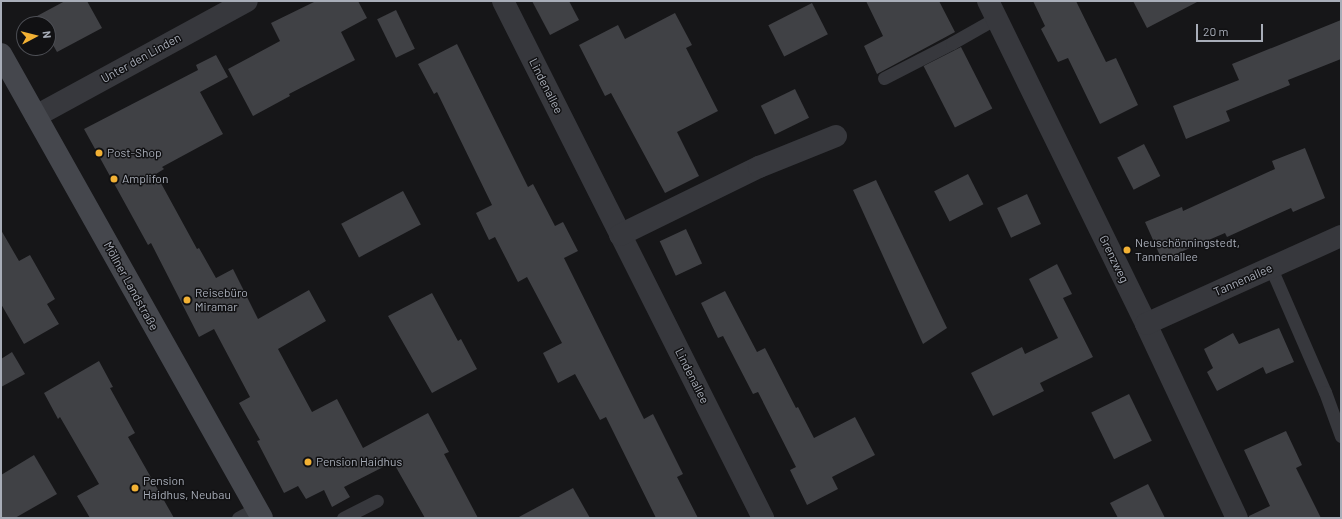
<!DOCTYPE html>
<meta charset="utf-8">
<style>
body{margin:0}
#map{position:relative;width:1342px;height:519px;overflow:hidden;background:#161618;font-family:Barlow,sans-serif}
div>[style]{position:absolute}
.building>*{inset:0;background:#404145;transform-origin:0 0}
.service>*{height:13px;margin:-6.5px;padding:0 6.5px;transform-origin:6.5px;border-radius:6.5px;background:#37383d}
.minor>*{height:22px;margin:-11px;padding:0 11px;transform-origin:11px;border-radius:11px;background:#37383d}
.secondary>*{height:22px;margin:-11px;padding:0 11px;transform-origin:11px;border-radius:11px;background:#45474d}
.dots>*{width:11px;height:11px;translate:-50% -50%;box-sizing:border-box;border:2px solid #111113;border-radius:50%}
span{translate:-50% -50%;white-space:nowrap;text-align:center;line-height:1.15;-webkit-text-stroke:3px #111113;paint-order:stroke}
.street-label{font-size:12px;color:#a8adb8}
.poi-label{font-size:12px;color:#a8adb8}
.left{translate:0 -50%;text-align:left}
.frame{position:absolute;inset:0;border:2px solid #a8adb8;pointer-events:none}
.north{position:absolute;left:16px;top:16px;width:40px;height:40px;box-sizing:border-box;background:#111113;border:1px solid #4d4f55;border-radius:50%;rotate:83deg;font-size:11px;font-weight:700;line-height:16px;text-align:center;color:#a8adb8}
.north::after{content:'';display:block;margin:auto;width:14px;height:18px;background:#f2b134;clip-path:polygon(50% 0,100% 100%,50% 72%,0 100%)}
.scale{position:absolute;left:1196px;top:24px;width:67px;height:18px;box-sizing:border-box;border:2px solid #a8adb8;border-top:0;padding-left:5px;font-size:12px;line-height:14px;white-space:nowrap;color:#a8adb8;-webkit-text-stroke:3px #111113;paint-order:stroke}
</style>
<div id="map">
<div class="building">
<div style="clip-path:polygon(65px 1px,87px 1px,102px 28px,57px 52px,48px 36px,48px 24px,41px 24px,37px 16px)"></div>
<div style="clip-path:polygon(316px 1px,358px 1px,367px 18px,341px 32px,355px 60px,289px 94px,290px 96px,253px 116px,228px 69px,280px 41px,271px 23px)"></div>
<div style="clip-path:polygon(532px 1px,569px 1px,579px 20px,550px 35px)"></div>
<div style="clip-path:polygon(866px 1px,939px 1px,955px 32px,877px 74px,864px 46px,883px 36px)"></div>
<div style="clip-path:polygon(1033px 1px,1076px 1px,1106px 62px,1116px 58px,1138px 105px,1100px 124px,1068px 58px,1058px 62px,1041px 29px,1045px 26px)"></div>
<div style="clip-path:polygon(1133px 1px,1199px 1px,1147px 28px)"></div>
<div style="left:812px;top:3px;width:35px;height:49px;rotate:63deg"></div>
<div style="left:396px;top:10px;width:43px;height:21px;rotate:64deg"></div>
<div style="clip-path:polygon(675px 13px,692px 45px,686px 48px,718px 111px,677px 132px,699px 176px,665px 193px,611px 93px,605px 96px,579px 45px,618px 25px,625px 39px)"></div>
<div style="clip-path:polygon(1341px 20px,1341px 59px,1288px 80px,1290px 85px,1226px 111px,1230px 121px,1186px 139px,1173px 106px,1239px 80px,1232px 64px)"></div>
<div style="clip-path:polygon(457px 44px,528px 187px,533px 184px,555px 226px,563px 222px,578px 251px,564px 258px,644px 419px,653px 414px,683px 474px,677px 477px,698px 518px,656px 518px,606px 417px,600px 420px,575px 374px,558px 383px,543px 353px,562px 343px,527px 277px,518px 282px,495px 237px,489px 240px,476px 213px,492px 205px,437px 92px,434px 94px,418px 64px)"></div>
<div style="left:961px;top:47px;width:69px;height:42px;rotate:63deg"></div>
<div style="clip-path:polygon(216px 55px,228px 77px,200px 92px,223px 134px,162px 167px,164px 169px,156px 174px,197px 249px,199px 248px,216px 278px,233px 269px,258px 319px,309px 290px,326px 321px,278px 349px,312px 412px,337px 399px,363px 448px,428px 413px,449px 452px,444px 454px,478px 518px,425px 518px,393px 462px,344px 487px,350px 497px,332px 507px,324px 490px,306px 499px,298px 486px,284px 493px,257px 441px,260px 440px,239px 403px,250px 397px,214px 329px,199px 337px,151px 243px,148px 245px,84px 129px,198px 70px,196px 65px)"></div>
<div style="left:795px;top:89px;width:32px;height:38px;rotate:64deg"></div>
<div style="left:1144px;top:144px;width:36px;height:30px;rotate:63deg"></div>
<div style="clip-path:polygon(1305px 148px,1325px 198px,1293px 212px,1291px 208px,1227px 237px,1225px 233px,1162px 260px,1145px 222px,1182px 207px,1183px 211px,1275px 169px,1272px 161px)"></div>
<div style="left:968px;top:174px;width:34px;height:38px;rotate:63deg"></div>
<div style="clip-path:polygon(876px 180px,947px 328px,923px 344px,853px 190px)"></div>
<div style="left:403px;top:191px;width:38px;height:70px;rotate:62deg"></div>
<div style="left:1027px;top:194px;width:33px;height:33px;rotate:65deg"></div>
<div style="left:686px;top:229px;width:38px;height:29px;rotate:65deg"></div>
<div style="clip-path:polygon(1px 230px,19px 261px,30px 255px,55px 299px,47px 304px,59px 324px,24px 344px,1px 304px)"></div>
<div style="clip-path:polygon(1057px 264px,1072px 294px,1063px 298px,1093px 357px,1040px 383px,1044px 391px,993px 416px,971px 373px,1022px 347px,1025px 354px,1058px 338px,1029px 279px)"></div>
<div style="clip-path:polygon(725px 291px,757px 352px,765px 348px,796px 408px,798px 407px,814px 438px,855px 417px,875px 455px,832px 477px,838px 489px,807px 505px,790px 470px,796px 467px,758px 392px,753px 394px,723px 336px,718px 338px,701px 303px)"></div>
<div style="clip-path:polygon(432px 293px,458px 341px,461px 339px,477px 369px,432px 393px,388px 316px)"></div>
<div style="clip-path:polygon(1279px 328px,1294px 362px,1266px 374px,1263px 367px,1217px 391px,1207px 372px,1213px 368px,1204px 349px,1233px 333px,1239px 344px)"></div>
<div style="clip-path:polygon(12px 352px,25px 374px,1px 387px,1px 359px)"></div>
<div style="clip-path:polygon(99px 361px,113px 387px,110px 388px,135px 433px,128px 437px,174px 518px,90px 518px,77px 496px,99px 484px,60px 417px,58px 419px,44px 393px)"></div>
<div style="left:1129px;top:394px;width:52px;height:42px;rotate:64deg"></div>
<div style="clip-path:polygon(1286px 431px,1302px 465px,1296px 468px,1321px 518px,1249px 518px,1249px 516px,1270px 506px,1244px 450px)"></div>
<div style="clip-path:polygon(34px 455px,57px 494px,15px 518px,1px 518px,1px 475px)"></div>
<div style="clip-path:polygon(1148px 484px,1165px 518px,1118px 518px,1110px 503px)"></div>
<div style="clip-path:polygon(573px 488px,590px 518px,517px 518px)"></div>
</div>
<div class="service">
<div style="left:884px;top:78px;width:76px;rotate:-27.2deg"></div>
<div style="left:952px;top:43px;width:51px;rotate:-29.6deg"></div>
<div style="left:1271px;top:268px;width:135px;rotate:66.5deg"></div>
<div style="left:1325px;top:392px;width:47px;rotate:70deg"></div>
<div style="left:238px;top:518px;width:21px;rotate:-29deg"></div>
<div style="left:343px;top:518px;width:38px;rotate:-27deg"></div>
</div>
<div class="minor">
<div style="left:503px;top:1px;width:579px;rotate:63.3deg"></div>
<div style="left:988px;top:1px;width:360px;rotate:63.9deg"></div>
<div style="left:1146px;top:324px;width:214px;rotate:64.9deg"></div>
<div style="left:36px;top:116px;width:240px;rotate:-28.6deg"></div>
<div style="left:620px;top:235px;width:155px;rotate:-26.1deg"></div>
<div style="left:759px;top:167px;width:83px;rotate:-21.9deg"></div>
<div style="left:1146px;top:324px;width:214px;rotate:-24.3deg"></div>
</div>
<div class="secondary">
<div style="left:1px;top:54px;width:532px;rotate:60.64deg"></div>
</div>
<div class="dots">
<div style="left:99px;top:153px;background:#f2b134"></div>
<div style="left:114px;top:179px;background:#f2b134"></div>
<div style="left:1127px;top:250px;background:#f2b134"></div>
<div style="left:187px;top:300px;background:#f2b134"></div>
<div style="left:308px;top:462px;background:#f2b134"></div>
<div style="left:135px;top:488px;background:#f2b134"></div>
</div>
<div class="street-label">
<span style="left:141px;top:58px;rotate:-29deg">Unter den Linden</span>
<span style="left:546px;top:86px;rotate:63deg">Lindenallee</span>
<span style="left:1114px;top:259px;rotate:64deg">Grenzweg</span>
<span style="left:1243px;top:280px;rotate:-24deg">Tannenallee</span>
<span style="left:131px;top:286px;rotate:61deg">Möllner Landstraße</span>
<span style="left:692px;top:376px;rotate:63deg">Lindenallee</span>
</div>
<div class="poi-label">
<span class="left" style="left:107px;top:153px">Post-Shop</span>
<span class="left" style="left:122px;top:179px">Amplifon</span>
<span class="left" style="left:1135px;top:250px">Neuschönningstedt,<br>Tannenallee</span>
<span class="left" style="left:195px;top:300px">Reisebüro<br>Miramar</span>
<span class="left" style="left:316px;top:462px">Pension Haidhus</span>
<span class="left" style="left:143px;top:488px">Pension<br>Haidhus, Neubau</span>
</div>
<div class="frame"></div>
<div class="north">N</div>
<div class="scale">20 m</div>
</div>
